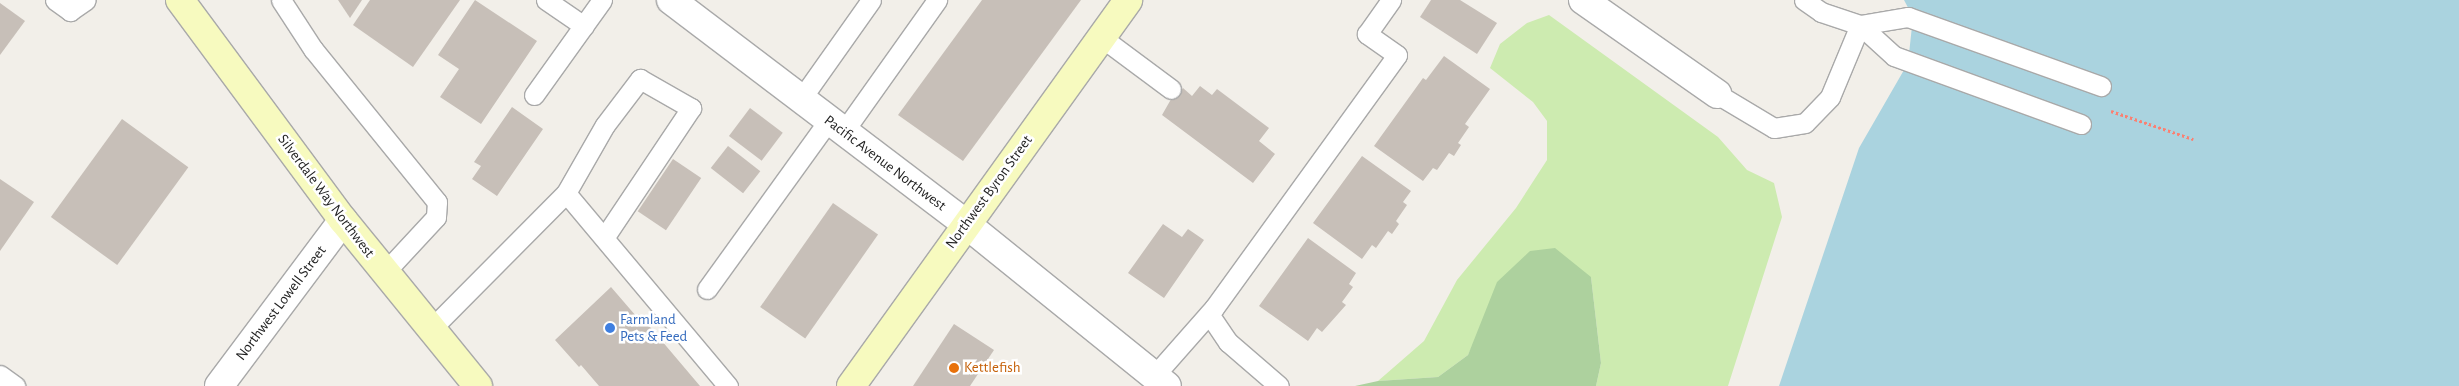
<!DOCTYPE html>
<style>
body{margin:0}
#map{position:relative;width:2459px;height:386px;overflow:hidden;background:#f2efe9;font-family:"Alegreya Sans",sans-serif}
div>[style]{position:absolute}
.grass>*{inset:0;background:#cdebb0}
.forest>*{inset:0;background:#add19e}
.water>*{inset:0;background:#aad3df}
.building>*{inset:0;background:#c7bfb8;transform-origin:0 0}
.path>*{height:3px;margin-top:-1.5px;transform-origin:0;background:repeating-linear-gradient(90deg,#fa8072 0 2.5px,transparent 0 5px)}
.roads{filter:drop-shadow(1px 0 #a9a9a9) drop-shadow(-1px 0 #a9a9a9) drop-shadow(0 1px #a9a9a9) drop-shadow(0 -1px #a9a9a9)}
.lane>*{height:19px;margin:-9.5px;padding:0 9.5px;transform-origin:9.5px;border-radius:9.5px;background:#fff}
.street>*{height:28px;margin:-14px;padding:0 14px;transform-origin:14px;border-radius:14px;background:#fff}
.secondary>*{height:28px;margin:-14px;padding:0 14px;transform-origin:14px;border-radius:14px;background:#f7fabf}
.dots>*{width:14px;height:14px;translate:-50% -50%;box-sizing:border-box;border:2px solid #fff;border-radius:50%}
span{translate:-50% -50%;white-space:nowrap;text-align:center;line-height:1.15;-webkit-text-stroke:5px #fff;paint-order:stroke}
.street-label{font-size:15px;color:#222}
.shop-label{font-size:15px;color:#366cbe}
.left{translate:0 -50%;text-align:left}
.food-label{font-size:15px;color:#c56008}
</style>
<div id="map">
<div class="grass">
<div style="clip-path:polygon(1549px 15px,1718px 137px,1747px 170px,1774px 183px,1782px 217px,1728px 386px,1596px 386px,1601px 363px,1591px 277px,1484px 321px,1468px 355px,1438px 377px,1378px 381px,1424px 341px,1457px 280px,1516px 208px,1547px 160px,1547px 121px,1533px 102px,1490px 68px,1500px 44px,1527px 23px)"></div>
</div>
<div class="forest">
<div style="clip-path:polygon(1555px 248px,1591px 277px,1601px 363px,1596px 386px,1355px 386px,1378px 381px,1438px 377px,1468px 355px,1497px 282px,1530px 251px)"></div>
</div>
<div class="water">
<div style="clip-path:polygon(1904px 0,2459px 0,2459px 386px,1779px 386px,1859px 148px,1908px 63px,1913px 17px)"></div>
</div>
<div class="building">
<div style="clip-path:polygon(338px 0,362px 0,350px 18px)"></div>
<div style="clip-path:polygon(370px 0,460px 0,413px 67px,353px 25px)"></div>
<div style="clip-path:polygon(475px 0,537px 41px,481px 124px,440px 97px,459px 69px,438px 55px)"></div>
<div style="clip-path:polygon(982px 0,1081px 0,963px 161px,898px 115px)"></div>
<div style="clip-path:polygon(1431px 0,1460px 0,1497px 23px,1477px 54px,1420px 17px)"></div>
<div style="clip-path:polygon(0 3px,25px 21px,0 55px)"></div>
<div style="clip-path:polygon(1444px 56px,1490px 89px,1465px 124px,1469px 127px,1458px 143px,1461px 145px,1454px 156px,1449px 153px,1437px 170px,1433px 168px,1423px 181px,1374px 146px,1423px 78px,1426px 80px)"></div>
<div style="clip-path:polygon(1200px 86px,1212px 95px,1217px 89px,1269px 128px,1259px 141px,1275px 154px,1253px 183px,1162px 115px,1174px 94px,1177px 97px,1183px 88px,1192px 96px)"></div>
<div style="clip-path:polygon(512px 107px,543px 129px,497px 196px,472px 179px,481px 166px,474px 162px)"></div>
<div style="left:750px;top:108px;width:41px;height:35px;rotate:37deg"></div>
<div style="left:122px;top:119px;width:82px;height:121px;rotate:36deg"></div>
<div style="left:728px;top:146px;width:41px;height:28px;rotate:38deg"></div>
<div style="clip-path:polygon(1362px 156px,1411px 191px,1403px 202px,1407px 205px,1396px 221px,1399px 224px,1392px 234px,1388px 231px,1376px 248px,1372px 245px,1362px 259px,1313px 223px)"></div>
<div style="left:673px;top:159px;width:34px;height:63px;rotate:34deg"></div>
<div style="clip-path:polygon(0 179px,34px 202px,0 251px)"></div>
<div style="left:833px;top:203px;width:55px;height:127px;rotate:35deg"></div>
<div style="clip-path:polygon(1163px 224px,1182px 237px,1188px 229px,1204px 240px,1164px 298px,1128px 273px)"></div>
<div style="clip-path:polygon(1308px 238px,1356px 273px,1349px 284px,1353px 287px,1342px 302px,1346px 305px,1322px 332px,1317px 328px,1308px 341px,1259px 306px)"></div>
<div style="clip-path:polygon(611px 287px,636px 316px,639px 314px,700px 386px,599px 386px,581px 365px,579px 367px,555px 340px)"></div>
<div style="clip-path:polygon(954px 324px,994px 350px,970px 386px,913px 386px)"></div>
</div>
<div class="path">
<div style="left:2111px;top:111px;width:87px;rotate:18.9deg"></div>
</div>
<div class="roads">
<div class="lane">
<div style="left:55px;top:0;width:19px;rotate:36deg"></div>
<div style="left:70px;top:11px;width:19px;rotate:-35deg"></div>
<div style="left:281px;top:0;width:59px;rotate:56.9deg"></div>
<div style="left:313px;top:49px;width:197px;rotate:51deg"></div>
<div style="left:437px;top:202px;width:15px;rotate:94deg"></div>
<div style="left:436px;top:217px;width:76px;rotate:132.9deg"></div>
<div style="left:546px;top:0;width:46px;rotate:34.4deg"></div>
<div style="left:1804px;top:0;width:21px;rotate:35deg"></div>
<div style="left:1821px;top:12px;width:41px;rotate:18.4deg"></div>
<div style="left:1860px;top:25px;width:46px;rotate:42.4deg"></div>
<div style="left:1894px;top:56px;width:199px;rotate:20deg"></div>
<div style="left:1860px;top:25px;width:49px;rotate:-9.5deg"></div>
<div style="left:1908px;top:17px;width:205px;rotate:19.7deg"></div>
<div style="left:1101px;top:37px;width:87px;rotate:36.6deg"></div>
<div style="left:1717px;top:94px;width:66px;rotate:30.8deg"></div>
<div style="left:1774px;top:128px;width:31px;rotate:-9deg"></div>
<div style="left:1805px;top:123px;width:36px;rotate:-46deg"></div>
<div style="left:1830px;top:97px;width:78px;rotate:-67.4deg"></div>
<div style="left:534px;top:95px;width:117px;rotate:-54.4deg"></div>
<div style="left:801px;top:99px;width:121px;rotate:-54.7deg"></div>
<div style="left:844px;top:131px;width:161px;rotate:-54.6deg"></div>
<div style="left:566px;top:193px;width:78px;rotate:-60.2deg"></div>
<div style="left:605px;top:125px;width:58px;rotate:-52.7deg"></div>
<div style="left:640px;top:79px;width:59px;rotate:29.6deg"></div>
<div style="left:691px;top:108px;width:156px;rotate:123.8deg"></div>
<div style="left:707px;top:289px;width:208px;rotate:-54.2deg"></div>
<div style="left:1209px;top:314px;width:34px;rotate:56deg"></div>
<div style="left:1228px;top:342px;width:67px;rotate:40.8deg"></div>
<div style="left:430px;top:330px;width:193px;rotate:-45.2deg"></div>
<div style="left:566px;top:193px;width:252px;rotate:50deg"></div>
<div style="left:0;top:375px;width:19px;rotate:36deg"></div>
<div style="left:1154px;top:376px;width:91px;rotate:-48.6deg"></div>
<div style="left:1214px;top:308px;width:312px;rotate:-54.1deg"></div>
<div style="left:1397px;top:55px;width:37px;rotate:-145deg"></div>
<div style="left:1367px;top:34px;width:42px;rotate:-54.8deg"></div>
</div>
<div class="street">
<div style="left:671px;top:0;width:370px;rotate:37.2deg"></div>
<div style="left:966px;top:224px;width:258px;rotate:38.9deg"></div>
<div style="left:1583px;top:0;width:164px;rotate:35deg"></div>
<div style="left:219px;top:386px;width:207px;rotate:-53.2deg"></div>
</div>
<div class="secondary">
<div style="left:180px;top:0;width:274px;rotate:53.5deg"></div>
<div style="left:343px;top:220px;width:214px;rotate:50.9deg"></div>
<div style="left:851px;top:386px;width:475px;rotate:-54.3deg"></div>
</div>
</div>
<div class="dots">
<div style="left:610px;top:328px;background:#3f7fe0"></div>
<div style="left:954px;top:368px;background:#e8710a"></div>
</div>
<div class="street-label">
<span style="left:885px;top:163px;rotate:37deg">Pacific Avenue Northwest</span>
<span style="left:989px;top:192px;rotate:-54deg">Northwest Byron Street</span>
<span style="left:326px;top:196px;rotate:53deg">Silverdale Way Northwest</span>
<span style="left:281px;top:303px;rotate:-53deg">Northwest Lowell Street</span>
</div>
<div class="shop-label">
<span class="left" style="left:620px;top:328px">Farmland<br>Pets &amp; Feed</span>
</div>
<div class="food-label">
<span class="left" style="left:964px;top:368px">Kettlefish</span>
</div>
</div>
